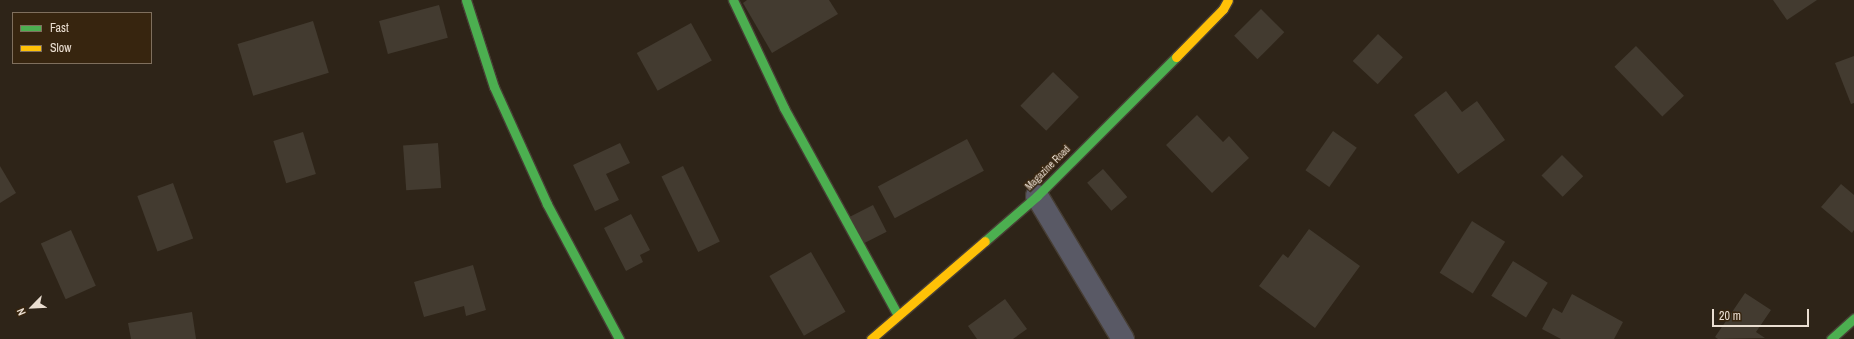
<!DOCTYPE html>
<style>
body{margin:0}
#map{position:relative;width:1854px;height:339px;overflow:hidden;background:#2e2418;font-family:"Archivo Narrow",sans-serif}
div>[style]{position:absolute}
.building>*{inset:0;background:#433b30;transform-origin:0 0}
.roads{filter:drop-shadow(1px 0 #473e34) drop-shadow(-1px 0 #473e34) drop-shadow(0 1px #473e34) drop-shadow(0 -1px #473e34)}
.street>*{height:22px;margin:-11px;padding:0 11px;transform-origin:11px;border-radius:11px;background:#595965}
.fast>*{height:9px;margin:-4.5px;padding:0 4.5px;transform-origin:4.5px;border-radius:4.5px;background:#4caf50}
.slow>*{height:9px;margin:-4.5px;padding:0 4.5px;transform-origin:4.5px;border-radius:4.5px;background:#ffc107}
span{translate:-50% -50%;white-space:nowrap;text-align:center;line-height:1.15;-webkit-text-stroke:3px #37250f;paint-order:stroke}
.street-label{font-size:10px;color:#eaded1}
.legend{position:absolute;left:12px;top:12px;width:140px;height:52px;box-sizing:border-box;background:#37250f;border:1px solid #7f6f5d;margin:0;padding:5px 7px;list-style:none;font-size:12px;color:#eaded1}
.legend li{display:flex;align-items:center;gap:8px;height:20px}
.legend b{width:20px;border:1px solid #7f6f5d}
.north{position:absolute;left:12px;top:287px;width:40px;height:40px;-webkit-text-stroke:3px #37250f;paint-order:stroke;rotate:246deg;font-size:11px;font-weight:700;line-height:16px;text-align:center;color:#eaded1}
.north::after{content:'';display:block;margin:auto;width:14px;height:18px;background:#eaded1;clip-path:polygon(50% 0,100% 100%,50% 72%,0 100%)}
.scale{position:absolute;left:1712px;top:309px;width:97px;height:18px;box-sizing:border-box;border:2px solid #eaded1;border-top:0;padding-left:5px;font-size:12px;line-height:14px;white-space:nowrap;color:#eaded1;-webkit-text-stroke:3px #37250f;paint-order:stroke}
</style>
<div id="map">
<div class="building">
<div style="clip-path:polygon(747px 0,829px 0,838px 14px,772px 53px,743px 3px)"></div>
<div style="clip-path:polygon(1773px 0,1817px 0,1787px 20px)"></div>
<div style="left:439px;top:5px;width:34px;height:62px;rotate:75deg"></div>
<div style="left:1261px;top:9px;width:33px;height:38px;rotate:45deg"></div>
<div style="left:313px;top:21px;width:54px;height:79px;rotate:73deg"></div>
<div style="left:691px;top:23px;width:43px;height:62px;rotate:61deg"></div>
<div style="left:1378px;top:34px;width:34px;height:37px;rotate:43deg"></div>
<div style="left:1636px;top:46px;width:69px;height:30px;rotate:46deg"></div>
<div style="clip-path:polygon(1854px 56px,1854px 103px,1851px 104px,1835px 63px)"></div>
<div style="left:1053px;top:72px;width:36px;height:47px;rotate:44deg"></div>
<div style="clip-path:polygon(1446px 91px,1462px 112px,1477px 101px,1505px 140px,1458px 174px,1414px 115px)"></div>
<div style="clip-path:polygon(1197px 115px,1223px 142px,1229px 136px,1249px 158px,1212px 193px,1166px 145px)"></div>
<div style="left:1333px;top:131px;width:29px;height:48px;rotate:35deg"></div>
<div style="left:303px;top:132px;width:44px;height:31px;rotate:73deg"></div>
<div style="left:967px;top:139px;width:36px;height:101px;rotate:62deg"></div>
<div style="left:438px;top:143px;width:45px;height:35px;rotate:86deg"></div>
<div style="clip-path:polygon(620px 143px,630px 163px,606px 174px,619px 200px,595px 211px,573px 165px)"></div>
<div style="left:1562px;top:155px;width:30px;height:29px;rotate:45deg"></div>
<div style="clip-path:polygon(0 166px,16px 193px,0 203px)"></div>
<div style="left:683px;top:166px;width:84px;height:24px;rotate:64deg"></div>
<div style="left:1103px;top:169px;width:37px;height:21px;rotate:49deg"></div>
<div style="left:173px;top:183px;width:59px;height:38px;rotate:70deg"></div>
<div style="clip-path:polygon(1841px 184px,1854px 195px,1854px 230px,1852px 233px,1821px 207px)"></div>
<div style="left:873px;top:205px;width:30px;height:32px;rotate:63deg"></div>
<div style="clip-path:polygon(631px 214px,650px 250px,640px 255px,643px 262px,626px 271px,604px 228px)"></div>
<div style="left:1472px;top:221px;width:39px;height:61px;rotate:32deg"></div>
<div style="clip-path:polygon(1309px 229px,1360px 266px,1315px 328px,1259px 286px,1283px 254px,1288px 258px)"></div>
<div style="left:71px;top:230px;width:61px;height:33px;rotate:66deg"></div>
<div style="left:811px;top:252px;width:69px;height:48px;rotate:60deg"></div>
<div style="left:1513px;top:261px;width:41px;height:41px;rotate:32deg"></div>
<div style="clip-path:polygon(473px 265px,486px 310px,466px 316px,464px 306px,424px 317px,414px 282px)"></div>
<div style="clip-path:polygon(1745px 293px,1771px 310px,1756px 332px,1765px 338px,1718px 339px,1715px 337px)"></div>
<div style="clip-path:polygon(1572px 294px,1623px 322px,1614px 339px,1561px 339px,1542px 329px,1553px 308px,1562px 313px)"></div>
<div style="clip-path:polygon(1005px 299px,1027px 329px,1013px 339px,977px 339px,968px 326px)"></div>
<div style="clip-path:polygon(192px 312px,196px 339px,131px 339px,128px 323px)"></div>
</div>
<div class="roads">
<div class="street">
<div style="left:1037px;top:196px;width:167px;rotate:59deg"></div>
</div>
<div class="fast">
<div style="left:466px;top:0;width:91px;rotate:72.2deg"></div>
<div style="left:494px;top:87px;width:128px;rotate:65.6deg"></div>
<div style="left:547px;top:204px;width:153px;rotate:61.9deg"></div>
<div style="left:733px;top:0;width:119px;rotate:64.7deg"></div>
<div style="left:784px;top:108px;width:236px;rotate:61.2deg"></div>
<div style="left:985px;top:241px;width:69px;rotate:-40.9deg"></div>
<div style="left:1037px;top:196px;width:197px;rotate:-45deg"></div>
<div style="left:1831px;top:339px;width:31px;rotate:-42deg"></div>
</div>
<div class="slow">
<div style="left:1176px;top:57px;width:67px;rotate:-45.6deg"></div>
<div style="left:1223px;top:9px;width:10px;rotate:-61deg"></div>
<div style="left:871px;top:339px;width:150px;rotate:-40.7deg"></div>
</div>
</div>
<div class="street-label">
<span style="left:1048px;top:168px;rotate:-45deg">Magazine Road</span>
</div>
<ul class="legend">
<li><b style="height:5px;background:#4caf50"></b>Fast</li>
<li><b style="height:5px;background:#ffc107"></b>Slow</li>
</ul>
<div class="north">N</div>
<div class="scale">20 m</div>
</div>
